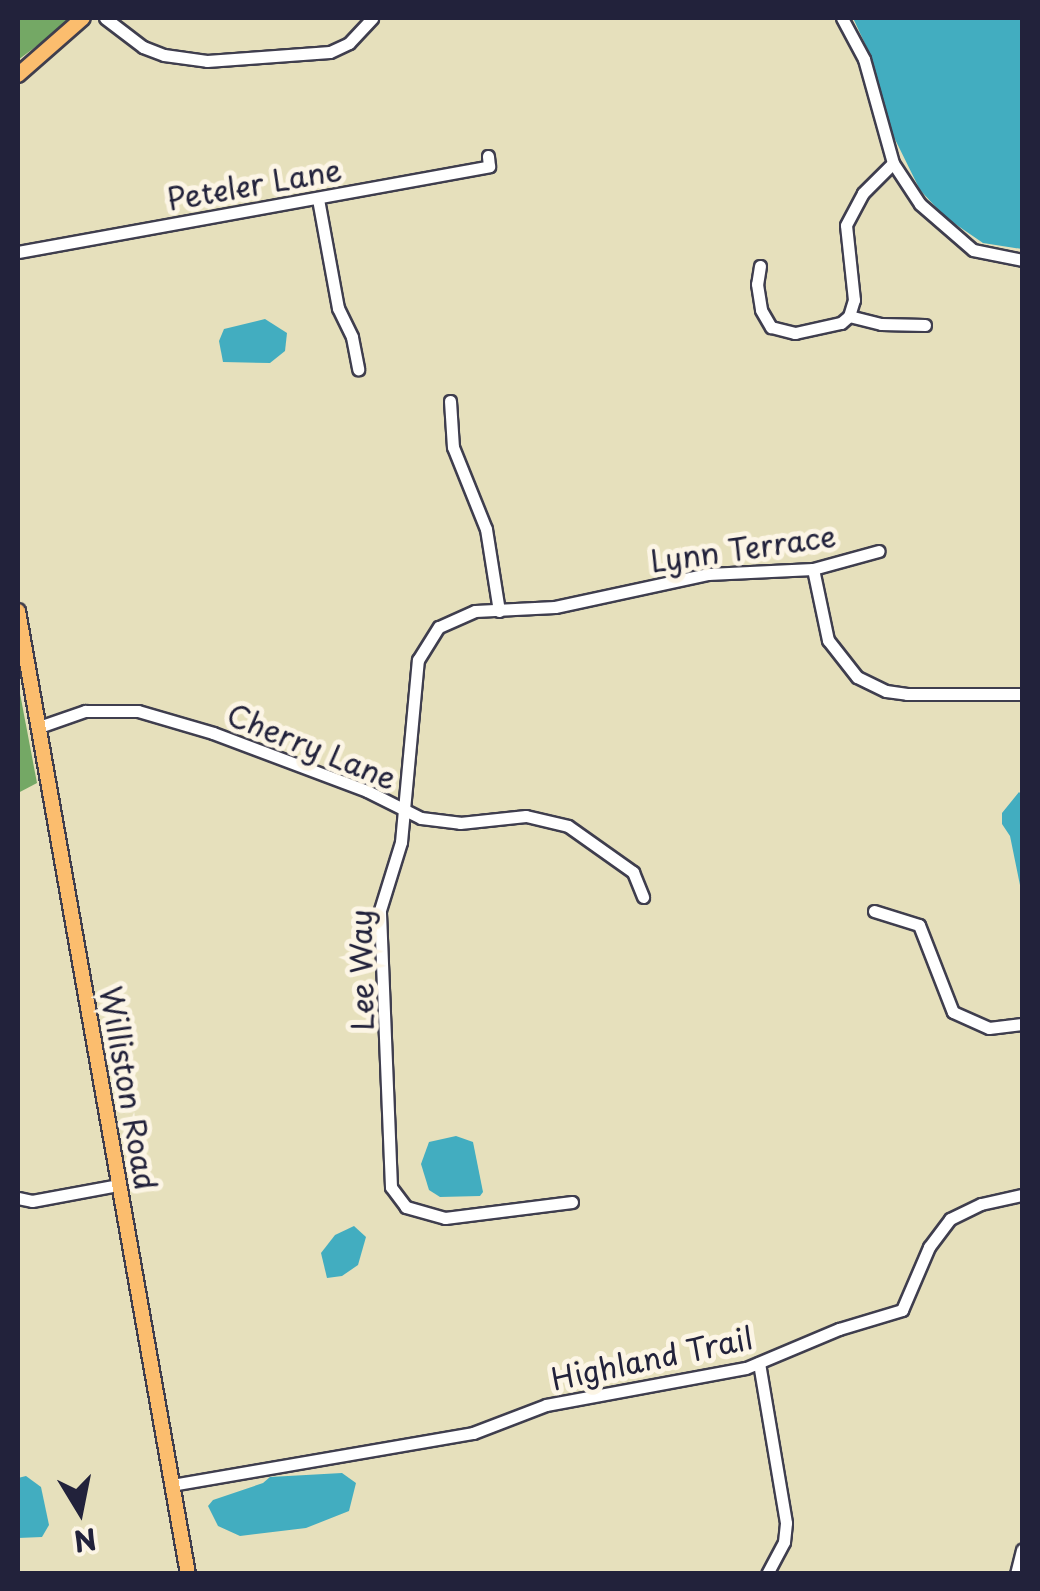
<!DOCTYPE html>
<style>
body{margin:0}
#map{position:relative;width:1040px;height:1591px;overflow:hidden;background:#e6e0bc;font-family:"Playpen Sans",sans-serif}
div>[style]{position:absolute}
.forest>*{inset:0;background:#74a865}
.water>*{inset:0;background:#42adc0}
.roads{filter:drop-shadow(2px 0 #3f3e4e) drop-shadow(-2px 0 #3f3e4e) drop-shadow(0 2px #3f3e4e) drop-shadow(0 -2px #3f3e4e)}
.minor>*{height:11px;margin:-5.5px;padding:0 5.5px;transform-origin:5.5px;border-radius:5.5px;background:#fff}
.major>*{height:14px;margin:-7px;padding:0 7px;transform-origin:7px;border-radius:7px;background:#fbbd6e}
span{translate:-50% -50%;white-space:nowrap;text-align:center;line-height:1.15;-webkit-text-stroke:10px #fcf5e5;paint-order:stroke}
.street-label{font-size:30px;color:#22223b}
.frame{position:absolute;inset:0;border:20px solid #22223b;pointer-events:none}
.north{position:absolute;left:30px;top:1461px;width:100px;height:100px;-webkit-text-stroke:8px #fcf5e5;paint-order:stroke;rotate:170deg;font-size:28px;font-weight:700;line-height:40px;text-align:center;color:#22223b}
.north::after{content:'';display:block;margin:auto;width:35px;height:45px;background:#22223b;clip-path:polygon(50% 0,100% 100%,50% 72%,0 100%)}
</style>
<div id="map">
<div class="forest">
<div style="clip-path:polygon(18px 18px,74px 18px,18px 60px)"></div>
<div style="clip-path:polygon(18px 683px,37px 783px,18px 793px)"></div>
</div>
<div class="water">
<div style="clip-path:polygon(853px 18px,1022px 18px,1022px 249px,983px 243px,945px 217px,920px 190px,886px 121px,867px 48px)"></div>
<div style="clip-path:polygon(265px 319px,287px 333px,285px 351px,270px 363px,223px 362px,219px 341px,224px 329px)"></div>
<div style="clip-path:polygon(1019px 792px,1022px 795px,1022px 895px,1010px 836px,1002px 824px,1002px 813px)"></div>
<div style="clip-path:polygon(456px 1136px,473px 1142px,483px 1192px,480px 1196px,440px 1197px,429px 1190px,421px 1164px,429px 1142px)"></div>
<div style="clip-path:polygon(354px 1226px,366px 1237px,358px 1265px,342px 1276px,327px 1278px,321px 1253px,335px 1235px)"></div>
<div style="clip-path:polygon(342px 1473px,356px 1483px,349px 1511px,306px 1528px,240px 1536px,218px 1526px,208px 1506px,213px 1500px,263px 1483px,270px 1477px)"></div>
<div style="clip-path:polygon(26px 1476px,41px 1487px,49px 1525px,42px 1537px,18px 1538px,18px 1478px)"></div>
</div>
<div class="roads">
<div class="minor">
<div style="left:105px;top:18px;width:48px;rotate:37.3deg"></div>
<div style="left:143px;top:47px;width:22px;rotate:21deg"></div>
<div style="left:164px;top:55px;width:43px;rotate:7.9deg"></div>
<div style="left:207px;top:61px;width:123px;rotate:-4.2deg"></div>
<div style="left:330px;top:52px;width:21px;rotate:-25deg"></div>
<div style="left:349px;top:43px;width:34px;rotate:-47deg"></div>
<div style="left:842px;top:18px;width:47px;rotate:61.8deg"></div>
<div style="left:864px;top:59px;width:108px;rotate:74.4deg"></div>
<div style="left:893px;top:163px;width:49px;rotate:56.6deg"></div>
<div style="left:920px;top:204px;width:70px;rotate:41deg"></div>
<div style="left:973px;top:250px;width:50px;rotate:11.5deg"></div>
<div style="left:318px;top:199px;width:111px;rotate:79.6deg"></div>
<div style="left:338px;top:308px;width:32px;rotate:64deg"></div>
<div style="left:352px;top:337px;width:33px;rotate:79deg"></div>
<div style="left:18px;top:252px;width:479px;rotate:-10.3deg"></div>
<div style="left:489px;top:166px;width:10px;rotate:-96deg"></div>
<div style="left:760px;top:266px;width:18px;rotate:99deg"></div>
<div style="left:757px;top:284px;width:26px;rotate:81deg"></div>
<div style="left:761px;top:310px;width:20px;rotate:60deg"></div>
<div style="left:771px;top:327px;width:25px;rotate:14deg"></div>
<div style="left:795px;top:333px;width:47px;rotate:-12.3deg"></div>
<div style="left:841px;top:323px;width:11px;rotate:-41deg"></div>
<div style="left:849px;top:316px;width:17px;rotate:-73deg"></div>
<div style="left:854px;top:300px;width:75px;rotate:-96.1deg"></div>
<div style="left:846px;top:225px;width:36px;rotate:-62deg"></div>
<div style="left:863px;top:193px;width:42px;rotate:-45deg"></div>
<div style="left:849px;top:316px;width:33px;rotate:14deg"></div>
<div style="left:881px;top:324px;width:44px;rotate:1.3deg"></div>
<div style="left:450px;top:401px;width:46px;rotate:86.3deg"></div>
<div style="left:453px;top:447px;width:88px;rotate:68.1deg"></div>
<div style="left:486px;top:529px;width:83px;rotate:81deg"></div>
<div style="left:813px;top:569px;width:73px;rotate:78.1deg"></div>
<div style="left:828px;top:640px;width:47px;rotate:51.9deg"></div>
<div style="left:857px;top:677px;width:32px;rotate:26deg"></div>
<div style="left:886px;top:691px;width:21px;rotate:8deg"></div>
<div style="left:907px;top:694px;width:115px"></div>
<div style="left:39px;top:727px;width:49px;rotate:-19.2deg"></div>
<div style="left:85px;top:711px;width:53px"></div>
<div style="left:138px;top:711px;width:78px;rotate:16.3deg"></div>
<div style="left:213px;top:733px;width:165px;rotate:20.6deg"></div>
<div style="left:367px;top:791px;width:60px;rotate:26.6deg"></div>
<div style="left:421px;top:818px;width:39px;rotate:7deg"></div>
<div style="left:460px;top:823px;width:66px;rotate:-6.1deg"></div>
<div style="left:526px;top:816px;width:43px;rotate:13.4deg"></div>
<div style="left:568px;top:826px;width:80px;rotate:35.3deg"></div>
<div style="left:633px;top:872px;width:27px;rotate:68deg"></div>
<div style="left:874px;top:911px;width:47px;rotate:17.3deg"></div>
<div style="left:919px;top:925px;width:93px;rotate:68.7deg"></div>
<div style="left:953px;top:1012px;width:39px;rotate:24deg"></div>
<div style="left:989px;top:1028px;width:33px;rotate:-7deg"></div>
<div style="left:18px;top:1198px;width:14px;rotate:12deg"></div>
<div style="left:32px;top:1201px;width:87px;rotate:-10.5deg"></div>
<div style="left:572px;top:1202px;width:128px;rotate:172.8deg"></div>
<div style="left:445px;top:1218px;width:41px;rotate:-164.2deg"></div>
<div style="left:406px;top:1207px;width:25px;rotate:-127deg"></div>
<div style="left:391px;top:1187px;width:277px;rotate:-92.3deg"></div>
<div style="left:380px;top:910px;width:71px;rotate:-72.8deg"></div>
<div style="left:401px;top:842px;width:183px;rotate:-84.7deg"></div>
<div style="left:418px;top:660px;width:39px;rotate:-58deg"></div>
<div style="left:439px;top:627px;width:39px;rotate:-24deg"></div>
<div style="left:475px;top:611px;width:80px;rotate:-2.9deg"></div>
<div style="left:555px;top:607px;width:157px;rotate:-12.2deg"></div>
<div style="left:708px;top:574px;width:105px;rotate:-2.7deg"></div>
<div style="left:813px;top:569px;width:68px;rotate:-15.3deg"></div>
<div style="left:759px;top:1363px;width:162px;rotate:80.4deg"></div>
<div style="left:786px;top:1523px;width:19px;rotate:96deg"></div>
<div style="left:784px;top:1542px;width:36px;rotate:118deg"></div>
<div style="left:172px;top:1485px;width:305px;rotate:-9.8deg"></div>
<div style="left:473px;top:1433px;width:78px;rotate:-21deg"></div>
<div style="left:546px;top:1405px;width:203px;rotate:-10.5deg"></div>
<div style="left:746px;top:1368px;width:101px;rotate:-22.8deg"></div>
<div style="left:839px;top:1329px;width:66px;rotate:-16.8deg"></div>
<div style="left:902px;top:1310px;width:69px;rotate:-66.8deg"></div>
<div style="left:929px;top:1247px;width:35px;rotate:-53deg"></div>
<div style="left:950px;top:1219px;width:34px;rotate:-26deg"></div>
<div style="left:981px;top:1204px;width:42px;rotate:-12.4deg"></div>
<div style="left:1016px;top:1574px;width:25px;rotate:-76deg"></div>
</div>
<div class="major">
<div style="left:18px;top:75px;width:86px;rotate:-41.2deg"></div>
<div style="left:18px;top:611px;width:978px;rotate:79.99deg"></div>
</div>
</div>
<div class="street-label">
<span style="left:254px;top:184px;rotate:-10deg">Peteler Lane</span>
<span style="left:743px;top:548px;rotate:-8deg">Lynn Terrace</span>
<span style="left:312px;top:746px;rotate:22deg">Cherry Lane</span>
<span style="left:361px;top:970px;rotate:-91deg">Lee Way</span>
<span style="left:129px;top:1088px;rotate:80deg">Williston Road</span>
<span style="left:652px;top:1358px;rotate:-12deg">Highland Trail</span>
</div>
<div class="frame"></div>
<div class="north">N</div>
</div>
